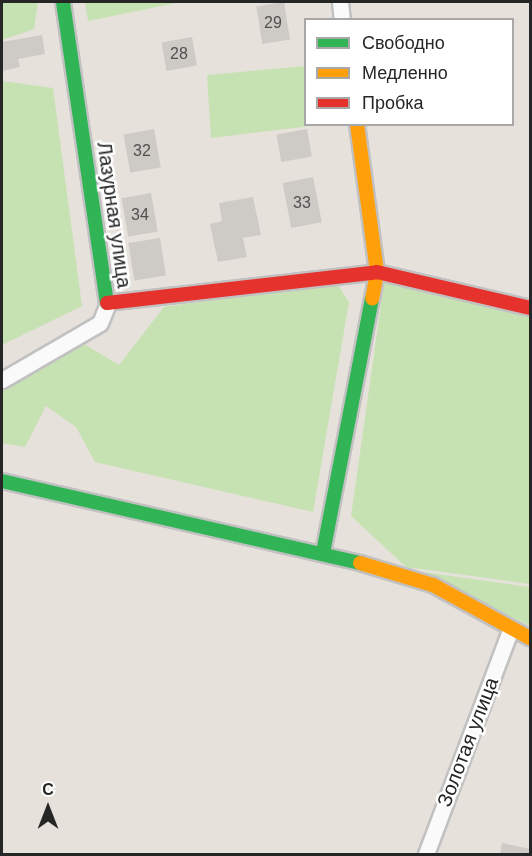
<!DOCTYPE html>
<meta charset="utf-8">
<style>
body{margin:0}
#map{position:relative;width:532px;height:856px;overflow:hidden;background:#e6e1db;font-family:Arial,sans-serif}
div>[style]{position:absolute}
.green>*{inset:0;background:#c6e2b2}
.building>*{inset:0;background:#cecbc7;transform-origin:0 0}
.roads{filter:drop-shadow(2px 0 #c2c1c1) drop-shadow(-2px 0 #c2c1c1) drop-shadow(0 2px #c2c1c1) drop-shadow(0 -2px #c2c1c1)}
.street>*{height:15px;margin:-7.5px;padding:0 7.5px;transform-origin:7.5px;border-radius:7.5px;background:#fbfafa}
.fast>*{height:14px;margin:-7px;padding:0 7px;transform-origin:7px;border-radius:7px;background:#30b455}
.slow>*{height:14px;margin:-7px;padding:0 7px;transform-origin:7px;border-radius:7px;background:#ff9f0a}
.jam>*{height:14px;margin:-7px;padding:0 7px;transform-origin:7px;border-radius:7px;background:#e5322d}
span{translate:-50% -50%;white-space:nowrap;text-align:center;line-height:1.15;-webkit-text-stroke:5px #fff;paint-order:stroke}
.number-label{font-size:16px;color:#51504f}
.number-label span{-webkit-text-stroke-width:0}
.street-label{font-size:20px;color:#262626}
.frame{position:absolute;inset:0;border:3px solid #262626;pointer-events:none}
.legend{position:absolute;left:304px;top:18px;width:210px;height:108px;box-sizing:border-box;background:#fff;border:2px solid #a8a8a8;margin:0;padding:8px 10px;list-style:none;font-size:18px;color:#262626}
.legend li{display:flex;align-items:center;gap:12px;height:30px}
.legend b{width:30px;border:2px solid #a8a8a8}
.north{position:absolute;left:18px;top:778px;width:60px;height:60px;-webkit-text-stroke:4px #fff;paint-order:stroke;rotate:0deg;font-size:16px;font-weight:700;line-height:24px;text-align:center;color:#262626}
.north::after{content:'';display:block;margin:auto;width:21px;height:27px;background:#262626;clip-path:polygon(50% 0,100% 100%,50% 72%,0 100%)}
</style>
<div id="map">
<div class="green">
<div style="clip-path:polygon(2px 2px,38px 2px,34px 29px,2px 40px)"></div>
<div style="clip-path:polygon(85px 2px,181px 2px,88px 21px)"></div>
<div style="clip-path:polygon(305px 66px,306px 124px,318px 125px,211px 138px,207px 75px)"></div>
<div style="clip-path:polygon(2px 81px,53px 88px,82px 306px,2px 345px)"></div>
<div style="clip-path:polygon(385px 277px,530px 315px,530px 584px,406px 567px,351px 516px)"></div>
<div style="clip-path:polygon(336px 282px,349px 302px,313px 512px,95px 462px,76px 427px,46px 406px,25px 447px,2px 443px,2px 382px,79px 341px,119px 365px,164px 307px)"></div>
<div style="clip-path:polygon(423px 572px,530px 587px,530px 626px)"></div>
</div>
<div class="building">
<div style="left:284px;top:2px;width:38px;height:28px;rotate:81deg"></div>
<div style="clip-path:polygon(42px 35px,45px 54px,18px 59px,20px 67px,2px 71px,2px 42px)"></div>
<div style="left:192px;top:37px;width:29px;height:31px;rotate:80deg"></div>
<div style="left:154px;top:129px;width:39px;height:31px;rotate:80deg"></div>
<div style="left:307px;top:129px;width:28px;height:31px;rotate:80deg"></div>
<div style="left:313px;top:177px;width:46px;height:31px;rotate:79deg"></div>
<div style="left:151px;top:193px;width:39px;height:30px;rotate:80deg"></div>
<div style="clip-path:polygon(253px 197px,261px 235px,243px 238px,247px 257px,218px 262px,210px 224px,222px 221px,219px 203px)"></div>
<div style="left:160px;top:238px;width:38px;height:32px;rotate:81deg"></div>
<div style="clip-path:polygon(502px 843px,530px 849px,530px 854px,500px 854px)"></div>
</div>
<div class="roads">
<div class="street">
<div style="left:340px;top:2px;width:18px;rotate:84deg"></div>
<div style="left:2px;top:380px;width:113px;rotate:-30.2deg"></div>
<div style="left:100px;top:323px;width:18px;rotate:-68deg"></div>
<div style="left:426px;top:854px;width:239px;rotate:-69.4deg"></div>
</div>
<div class="fast">
<div style="left:63px;top:2px;width:304px;rotate:81.7deg"></div>
<div style="left:2px;top:481px;width:367px;rotate:12.9deg"></div>
<div style="left:323px;top:553px;width:259px;rotate:-79.1deg"></div>
</div>
<div class="slow">
<div style="left:357px;top:124px;width:149px;rotate:82.3deg"></div>
<div style="left:377px;top:272px;width:27px;rotate:100deg"></div>
<div style="left:360px;top:563px;width:76px;rotate:16.8deg"></div>
<div style="left:433px;top:585px;width:111px;rotate:28.7deg"></div>
</div>
<div class="jam">
<div style="left:107px;top:303px;width:272px;rotate:-6.5deg"></div>
<div style="left:377px;top:272px;width:157px;rotate:13.2deg"></div>
</div>
</div>
<div class="number-label">
<span style="left:273px;top:23px">29</span>
<span style="left:179px;top:54px">28</span>
<span style="left:142px;top:151px">32</span>
<span style="left:302px;top:203px">33</span>
<span style="left:140px;top:215px">34</span>
</div>
<div class="street-label">
<span style="left:114px;top:215px;rotate:82deg">Лазурная улица</span>
<span style="left:468px;top:742px;rotate:-69deg">Золотая улица</span>
</div>
<div class="frame"></div>
<ul class="legend">
<li><b style="height:8px;background:#30b455"></b>Свободно</li>
<li><b style="height:8px;background:#ff9f0a"></b>Медленно</li>
<li><b style="height:8px;background:#e5322d"></b>Пробка</li>
</ul>
<div class="north">С</div>
</div>
